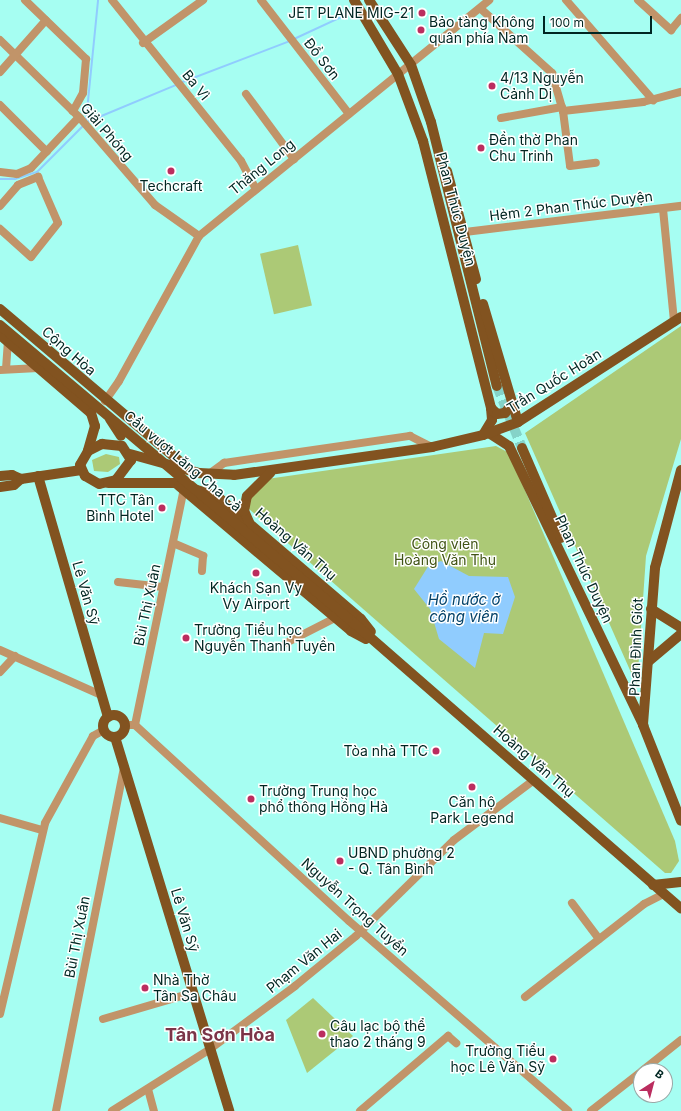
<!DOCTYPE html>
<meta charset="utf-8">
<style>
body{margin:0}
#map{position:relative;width:681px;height:1111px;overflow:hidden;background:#a6fef2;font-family:Inter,sans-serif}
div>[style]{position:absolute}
.green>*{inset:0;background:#acc976;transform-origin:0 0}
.water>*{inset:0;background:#90ccfe}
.stream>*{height:2px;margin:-1px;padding:0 1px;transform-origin:1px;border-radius:1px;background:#90ccfe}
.major-tunnel>*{height:10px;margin-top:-5px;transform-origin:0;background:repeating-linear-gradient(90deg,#85d3c8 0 10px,transparent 0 15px)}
.minor>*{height:8px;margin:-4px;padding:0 4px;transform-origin:4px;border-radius:4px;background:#c19469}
.major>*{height:10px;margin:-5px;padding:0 5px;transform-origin:5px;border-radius:5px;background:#825320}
.major>.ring{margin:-5px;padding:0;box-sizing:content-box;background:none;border:10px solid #825320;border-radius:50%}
.major-bridge>*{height:10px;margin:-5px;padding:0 5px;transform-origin:5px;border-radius:5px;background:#825320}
.dots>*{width:11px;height:11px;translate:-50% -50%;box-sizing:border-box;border:2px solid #fff;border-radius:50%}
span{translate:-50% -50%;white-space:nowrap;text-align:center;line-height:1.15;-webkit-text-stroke:3px #fff;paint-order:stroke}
.poi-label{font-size:14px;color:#002622}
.right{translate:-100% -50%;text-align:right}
.left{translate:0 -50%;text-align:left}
.street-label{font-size:14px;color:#002622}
.park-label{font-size:14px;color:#415416}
.water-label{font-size:15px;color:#05436a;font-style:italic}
.district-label{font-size:18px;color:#7b3448;font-weight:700}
.north{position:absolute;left:633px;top:1063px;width:40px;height:40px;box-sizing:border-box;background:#fff;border:1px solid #99a8a7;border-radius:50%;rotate:36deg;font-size:11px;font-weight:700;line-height:16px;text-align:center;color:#002622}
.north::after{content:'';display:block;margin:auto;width:14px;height:18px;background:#bb2d5f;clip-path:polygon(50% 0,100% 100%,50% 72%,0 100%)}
.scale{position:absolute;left:543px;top:16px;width:109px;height:18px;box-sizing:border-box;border:2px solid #002622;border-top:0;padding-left:5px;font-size:12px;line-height:14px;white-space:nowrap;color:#002622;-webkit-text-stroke:3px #fff;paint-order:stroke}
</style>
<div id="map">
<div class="green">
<div style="left:298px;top:245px;width:62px;height:39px;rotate:77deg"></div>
<div style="clip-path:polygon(681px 326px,681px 439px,646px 556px,637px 686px,525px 433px)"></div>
<div style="clip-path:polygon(496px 446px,509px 453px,675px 841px,679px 861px,671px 873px,665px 873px,249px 509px,250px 496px,267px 479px)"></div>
<div style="clip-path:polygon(106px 454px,119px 457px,120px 464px,108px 472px,94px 471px,92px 460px)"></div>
<div style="clip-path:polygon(313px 998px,353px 1036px,307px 1073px,286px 1020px)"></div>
</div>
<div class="water">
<div style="clip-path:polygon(441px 561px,469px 576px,508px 577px,515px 597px,503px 634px,484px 633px,475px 668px,439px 639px,430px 609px,414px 589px,429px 565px)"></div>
</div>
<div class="stream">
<div style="left:294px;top:39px;width:62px;rotate:-24.9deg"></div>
<div style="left:180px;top:83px;width:118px;rotate:-20.9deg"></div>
<div style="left:86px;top:121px;width:122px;rotate:-84.3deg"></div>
<div style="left:87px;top:122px;width:96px;rotate:-22.6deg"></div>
<div style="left:0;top:179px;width:15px"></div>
<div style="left:15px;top:179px;width:23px;rotate:-18deg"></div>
<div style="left:37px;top:172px;width:66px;rotate:-45deg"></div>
</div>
<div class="major-tunnel">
<div style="left:497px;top:386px;width:67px;rotate:68deg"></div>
</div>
<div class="minor">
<div style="left:25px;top:0;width:85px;rotate:44deg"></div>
<div style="left:86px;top:59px;width:34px;rotate:95deg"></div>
<div style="left:83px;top:93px;width:21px;rotate:119deg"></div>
<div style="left:112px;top:0;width:206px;rotate:51.3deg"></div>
<div style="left:241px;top:161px;width:32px;rotate:62deg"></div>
<div style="left:261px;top:0;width:144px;rotate:52.3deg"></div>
<div style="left:566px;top:0;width:133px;rotate:49deg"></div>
<div style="left:638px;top:0;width:45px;rotate:42.3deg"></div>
<div style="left:671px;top:30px;width:16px;rotate:-50deg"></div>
<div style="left:481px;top:9px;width:96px;rotate:42deg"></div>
<div style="left:552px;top:73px;width:40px;rotate:74deg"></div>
<div style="left:563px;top:111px;width:81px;rotate:-6.4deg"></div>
<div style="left:643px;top:102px;width:39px;rotate:-15deg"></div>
<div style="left:0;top:40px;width:112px;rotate:44.3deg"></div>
<div style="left:80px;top:118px;width:115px;rotate:49.2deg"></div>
<div style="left:155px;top:205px;width:54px;rotate:35.2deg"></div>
<div style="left:143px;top:43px;width:74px;rotate:-35.6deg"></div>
<div style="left:0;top:72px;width:69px;rotate:-48.5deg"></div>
<div style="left:246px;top:94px;width:81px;rotate:53.6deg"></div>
<div style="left:0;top:105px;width:66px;rotate:45deg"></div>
<div style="left:563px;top:111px;width:55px;rotate:82.7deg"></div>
<div style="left:570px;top:166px;width:26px;rotate:-7deg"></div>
<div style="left:501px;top:118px;width:62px;rotate:-10.2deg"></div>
<div style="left:0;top:172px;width:17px;rotate:7deg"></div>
<div style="left:17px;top:174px;width:15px;rotate:-23deg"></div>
<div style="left:31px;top:168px;width:70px;rotate:-46.7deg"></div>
<div style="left:0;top:206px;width:28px;rotate:-49deg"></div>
<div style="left:18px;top:185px;width:22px;rotate:-22deg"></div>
<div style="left:38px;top:177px;width:50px;rotate:66.5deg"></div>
<div style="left:58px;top:223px;width:43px;rotate:128.5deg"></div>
<div style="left:31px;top:257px;width:42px;rotate:-137.9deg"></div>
<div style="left:663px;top:209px;width:114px;rotate:84.4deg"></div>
<div style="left:465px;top:232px;width:218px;rotate:-6.9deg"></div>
<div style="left:6px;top:369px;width:27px;rotate:-86deg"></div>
<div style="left:0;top:370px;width:38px;rotate:-3deg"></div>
<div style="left:105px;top:401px;width:24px;rotate:-55deg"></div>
<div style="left:119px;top:381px;width:166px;rotate:-61.1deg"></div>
<div style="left:199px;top:236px;width:374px;rotate:-39.1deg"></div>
<div style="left:209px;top:474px;width:19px;rotate:-36deg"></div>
<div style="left:224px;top:463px;width:188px;rotate:-8.3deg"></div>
<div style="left:410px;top:436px;width:25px;rotate:27deg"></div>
<div style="left:173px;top:543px;width:33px;rotate:23deg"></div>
<div style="left:203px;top:556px;width:15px;rotate:94deg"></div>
<div style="left:118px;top:582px;width:45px;rotate:6.3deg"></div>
<div style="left:286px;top:643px;width:55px;rotate:-27deg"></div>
<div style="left:0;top:650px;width:111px;rotate:24deg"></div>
<div style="left:0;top:672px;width:22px;rotate:-47deg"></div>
<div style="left:124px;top:725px;width:11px"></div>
<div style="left:135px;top:725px;width:290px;rotate:42.5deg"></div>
<div style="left:349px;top:921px;width:290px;rotate:40.9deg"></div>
<div style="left:135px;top:725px;width:241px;rotate:-78.3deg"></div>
<div style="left:0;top:818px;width:44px;rotate:15.9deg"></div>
<div style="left:572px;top:903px;width:45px;rotate:53.1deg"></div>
<div style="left:525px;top:997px;width:151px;rotate:-38deg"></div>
<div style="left:644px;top:904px;width:22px;rotate:-27deg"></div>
<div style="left:0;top:1014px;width:196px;rotate:-76.7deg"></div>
<div style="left:45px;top:823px;width:99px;rotate:-61.1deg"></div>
<div style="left:93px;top:736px;width:13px;rotate:-29deg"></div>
<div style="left:103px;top:1019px;width:93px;rotate:-16.3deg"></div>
<div style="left:642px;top:1071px;width:50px;rotate:-38.5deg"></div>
<div style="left:148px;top:1089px;width:23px;rotate:75deg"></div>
<div style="left:56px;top:1111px;width:349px;rotate:-78.8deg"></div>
<div style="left:112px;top:1111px;width:116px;rotate:-32.3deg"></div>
<div style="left:210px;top:1049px;width:106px;rotate:-36.5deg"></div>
<div style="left:295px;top:986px;width:79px;rotate:-39.3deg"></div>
<div style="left:356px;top:936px;width:137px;rotate:-44.4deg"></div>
<div style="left:454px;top:840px;width:100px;rotate:-36.9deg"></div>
<div style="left:360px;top:1111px;width:116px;rotate:-40.4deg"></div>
<div style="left:448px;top:1036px;width:11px;rotate:41deg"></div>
<div style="left:591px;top:1111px;width:63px;rotate:-38deg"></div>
</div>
<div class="major">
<div style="left:354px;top:0;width:86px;rotate:59.3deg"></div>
<div style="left:398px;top:74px;width:72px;rotate:69.5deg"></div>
<div style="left:423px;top:141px;width:276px;rotate:75.7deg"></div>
<div style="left:491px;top:408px;width:12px;rotate:85deg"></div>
<div style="left:492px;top:420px;width:17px;rotate:121deg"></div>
<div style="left:369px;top:0;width:77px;rotate:57.1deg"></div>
<div style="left:411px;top:65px;width:60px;rotate:70.7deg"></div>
<div style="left:431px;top:122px;width:272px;rotate:76deg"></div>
<div style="left:447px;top:171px;width:112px;rotate:75deg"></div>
<div style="left:483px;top:304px;width:123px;rotate:73.5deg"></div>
<div style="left:0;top:309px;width:241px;rotate:40.3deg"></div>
<div style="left:0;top:335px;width:120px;rotate:40.6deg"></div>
<div style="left:91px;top:413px;width:14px;rotate:73deg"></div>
<div style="left:95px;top:426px;width:26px;rotate:106deg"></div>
<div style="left:491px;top:408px;width:8px;rotate:45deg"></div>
<div style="left:497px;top:414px;width:8px;rotate:-7deg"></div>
<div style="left:505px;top:413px;width:13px;rotate:-51deg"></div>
<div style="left:110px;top:419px;width:20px;rotate:57deg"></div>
<div style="left:489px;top:433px;width:24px;rotate:33deg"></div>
<div style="left:509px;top:446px;width:310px;rotate:64.3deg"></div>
<div style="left:102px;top:444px;width:20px;rotate:6deg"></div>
<div style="left:122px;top:446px;width:17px;rotate:57deg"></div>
<div style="left:131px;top:460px;width:25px;rotate:127deg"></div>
<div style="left:116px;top:480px;width:17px;rotate:167deg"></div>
<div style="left:99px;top:484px;width:16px;rotate:-150deg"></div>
<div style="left:85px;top:476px;width:12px;rotate:-114deg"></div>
<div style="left:80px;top:465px;width:16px;rotate:-60deg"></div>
<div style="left:88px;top:451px;width:16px;rotate:-27deg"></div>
<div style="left:522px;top:448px;width:98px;rotate:66.6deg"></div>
<div style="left:130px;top:454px;width:72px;rotate:15.4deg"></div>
<div style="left:199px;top:473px;width:35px;rotate:3deg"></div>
<div style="left:234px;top:475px;width:200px;rotate:-8deg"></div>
<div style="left:432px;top:447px;width:52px;rotate:-13.2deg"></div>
<div style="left:483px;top:435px;width:37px;rotate:-20deg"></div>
<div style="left:518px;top:422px;width:194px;rotate:-32.8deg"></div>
<div style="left:681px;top:470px;width:101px;rotate:104.9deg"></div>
<div style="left:655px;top:568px;width:157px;rotate:94.4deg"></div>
<div style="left:643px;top:725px;width:103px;rotate:68.4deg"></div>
<div style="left:0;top:476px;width:12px;rotate:-5deg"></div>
<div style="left:12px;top:475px;width:10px;rotate:24deg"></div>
<div style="left:38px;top:476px;width:251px;rotate:73.8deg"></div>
<div style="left:108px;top:483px;width:66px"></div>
<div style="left:174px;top:483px;width:45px;rotate:16.8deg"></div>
<div style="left:217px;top:496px;width:189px;rotate:40.5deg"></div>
<div style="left:361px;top:619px;width:16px;rotate:52deg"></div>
<div style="left:179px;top:486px;width:225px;rotate:40.1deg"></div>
<div style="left:351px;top:631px;width:17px;rotate:28deg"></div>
<div style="left:0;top:487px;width:14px;rotate:-8deg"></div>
<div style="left:14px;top:485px;width:9px;rotate:-41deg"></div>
<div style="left:21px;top:479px;width:61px;rotate:-8.5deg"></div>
<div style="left:249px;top:522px;width:12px;rotate:-114deg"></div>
<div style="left:244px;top:511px;width:15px;rotate:-79deg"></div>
<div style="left:247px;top:496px;width:33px;rotate:-45deg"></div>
<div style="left:651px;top:609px;width:36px;rotate:32deg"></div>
<div style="left:348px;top:618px;width:442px;rotate:41.1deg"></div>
<div style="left:649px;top:661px;width:42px;rotate:-40.2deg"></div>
<div class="ring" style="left:103px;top:715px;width:12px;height:12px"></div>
<div style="left:115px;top:737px;width:391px;rotate:73deg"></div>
<div style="left:653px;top:885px;width:28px;rotate:-6deg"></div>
</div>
<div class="major-bridge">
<div style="left:0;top:325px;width:455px;rotate:40.1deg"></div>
</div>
<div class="dots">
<div style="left:422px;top:13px;background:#bb2d5f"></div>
<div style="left:421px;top:30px;background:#bb2d5f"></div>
<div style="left:492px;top:86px;background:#bb2d5f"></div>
<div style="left:481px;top:148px;background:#bb2d5f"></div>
<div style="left:171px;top:171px;background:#bb2d5f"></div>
<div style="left:162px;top:508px;background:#bb2d5f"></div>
<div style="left:256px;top:573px;background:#bb2d5f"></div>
<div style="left:186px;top:638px;background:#bb2d5f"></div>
<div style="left:436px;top:751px;background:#bb2d5f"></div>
<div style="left:472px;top:787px;background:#bb2d5f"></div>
<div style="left:251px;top:799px;background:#bb2d5f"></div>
<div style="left:340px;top:861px;background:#bb2d5f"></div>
<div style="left:145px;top:988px;background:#bb2d5f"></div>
<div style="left:322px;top:1034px;background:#bb2d5f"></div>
<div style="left:553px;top:1059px;background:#bb2d5f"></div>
</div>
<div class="poi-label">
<span class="right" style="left:414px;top:13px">JET PLANE MIG-21</span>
<span class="left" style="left:429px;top:30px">Bảo tàng Không<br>quân phía Nam</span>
<span class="left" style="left:500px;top:86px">4/13 Nguyễn<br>Cảnh Dị</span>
<span class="left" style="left:489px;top:148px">Đền thờ Phan<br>Chu Trinh</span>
<span style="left:171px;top:186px">Techcraft</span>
<span class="right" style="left:154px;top:508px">TTC Tân<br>Bình Hotel</span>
<span style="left:256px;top:596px">Khách Sạn Vy<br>Vy Airport</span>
<span class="left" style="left:194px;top:638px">Trường Tiểu học<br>Nguyễn Thanh Tuyền</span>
<span class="right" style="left:428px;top:751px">Tòa nhà TTC</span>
<span class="left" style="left:259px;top:799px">Trường Trung học<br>phổ thông Hồng Hà</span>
<span style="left:472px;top:810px">Căn hộ<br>Park Legend</span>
<span class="left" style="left:348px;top:861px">UBND phường 2<br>- Q. Tân Bình</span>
<span class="left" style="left:153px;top:988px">Nhà Thờ<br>Tân Sa Châu</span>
<span class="left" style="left:330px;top:1034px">Câu lạc bộ thể<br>thao 2 tháng 9</span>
<span class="right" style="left:545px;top:1059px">Trường Tiểu<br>học Lê Văn Sỹ</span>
</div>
<div class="street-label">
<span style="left:322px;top:59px;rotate:52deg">Đồ Sơn</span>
<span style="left:196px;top:85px;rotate:51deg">Ba Vì</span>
<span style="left:107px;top:132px;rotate:49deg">Giải Phóng</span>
<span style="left:262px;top:167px;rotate:-39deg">Thăng Long</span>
<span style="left:571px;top:206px;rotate:-7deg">Hẻm 2 Phan Thúc Duyện</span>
<span style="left:456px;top:209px;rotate:75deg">Phan Thúc Duyện</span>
<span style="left:69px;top:351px;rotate:41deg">Cộng Hòa</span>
<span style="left:554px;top:381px;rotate:-32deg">Trần Quốc Hoàn</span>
<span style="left:183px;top:461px;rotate:40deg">Cầu vượt Lăng Cha Cả</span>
<span style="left:296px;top:544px;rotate:41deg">Hoàng Văn Thụ</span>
<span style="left:584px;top:569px;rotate:65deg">Phan Thúc Duyện</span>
<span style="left:86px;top:593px;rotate:74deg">Lê Văn Sỹ</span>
<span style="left:147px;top:605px;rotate:-78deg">Bùi Thị Xuân</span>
<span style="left:636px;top:647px;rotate:-88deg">Phan Đình Giót</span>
<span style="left:534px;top:761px;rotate:41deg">Hoàng Văn Thụ</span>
<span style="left:355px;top:907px;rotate:42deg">Nguyễn Trọng Tuyển</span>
<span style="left:185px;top:920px;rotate:73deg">Lê Văn Sỹ</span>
<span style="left:77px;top:937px;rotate:-79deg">Bùi Thị Xuân</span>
<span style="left:304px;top:961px;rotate:-39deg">Phạm Văn Hai</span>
</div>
<div class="park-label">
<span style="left:445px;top:552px">Công viên<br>Hoàng Văn Thụ</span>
</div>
<div class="water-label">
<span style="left:464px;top:608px">Hồ nước ở<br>công viên</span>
</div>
<div class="district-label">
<span style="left:220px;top:1035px">Tân Sơn Hòa</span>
</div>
<div class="north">B</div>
<div class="scale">100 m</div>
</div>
